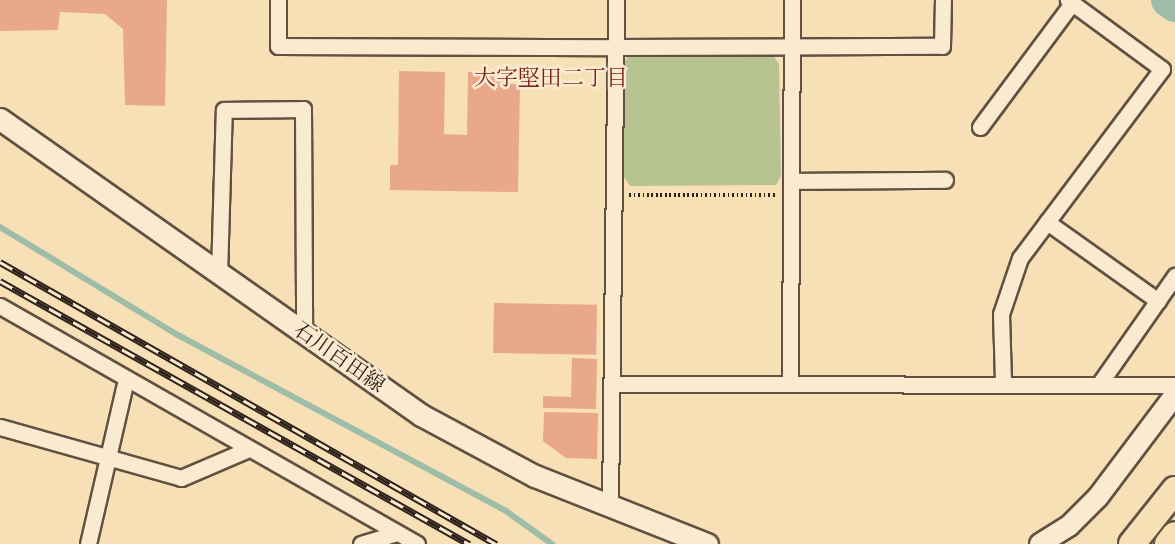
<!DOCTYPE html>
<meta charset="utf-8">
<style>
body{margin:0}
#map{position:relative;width:1175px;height:544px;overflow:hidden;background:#f7dfb6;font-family:"IM FELL Double Pica","Noto Serif JP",serif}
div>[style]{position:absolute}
.green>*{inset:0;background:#b8c392}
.stream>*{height:6px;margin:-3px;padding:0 3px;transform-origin:3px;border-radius:3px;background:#9ebda9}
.river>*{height:34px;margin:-17px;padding:0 17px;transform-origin:17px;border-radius:17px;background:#9ebda9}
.building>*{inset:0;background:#e9a88a;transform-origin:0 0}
.path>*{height:4px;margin-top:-2px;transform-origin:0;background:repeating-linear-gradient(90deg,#2f221b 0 1.5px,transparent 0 4.5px)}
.roads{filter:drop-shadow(2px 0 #615142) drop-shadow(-2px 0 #615142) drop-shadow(0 2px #615142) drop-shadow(0 -2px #615142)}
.minor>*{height:15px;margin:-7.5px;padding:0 7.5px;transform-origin:7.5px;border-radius:7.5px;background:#faead0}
.tertiary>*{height:20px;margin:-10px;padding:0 10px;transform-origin:10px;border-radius:10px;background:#faead0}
.secondary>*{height:21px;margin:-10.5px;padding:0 10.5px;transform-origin:10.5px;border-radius:10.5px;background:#faead0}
.trunk>*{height:26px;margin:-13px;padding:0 13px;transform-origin:13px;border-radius:13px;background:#f7dfb6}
.rail>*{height:7px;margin-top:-3.5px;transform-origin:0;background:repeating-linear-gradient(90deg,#faead0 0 14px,#2f221b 0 28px);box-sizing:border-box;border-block:2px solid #2f221b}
span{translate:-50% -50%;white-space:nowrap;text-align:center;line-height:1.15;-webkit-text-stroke:5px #faead0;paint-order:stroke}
.street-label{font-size:21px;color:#2f221b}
.neighbourhood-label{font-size:22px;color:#7a1f14}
</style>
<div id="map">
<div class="green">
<div style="clip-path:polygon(629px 55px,773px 55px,779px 64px,781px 176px,776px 185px,630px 186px,622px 174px,622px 65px)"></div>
</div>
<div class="stream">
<div style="left:0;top:227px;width:206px;rotate:31.3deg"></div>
<div style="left:176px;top:334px;width:374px;rotate:28.2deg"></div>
<div style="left:506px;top:511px;width:57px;rotate:35.7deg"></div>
</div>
<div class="river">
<div style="left:1168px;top:0;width:9px;rotate:36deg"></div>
</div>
<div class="building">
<div style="clip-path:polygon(0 0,167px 0,165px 106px,125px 105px,123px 29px,105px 14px,60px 12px,58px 30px,0 31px)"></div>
<div style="clip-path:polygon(399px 71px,445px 72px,444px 134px,467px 135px,468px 72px,508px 73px,508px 84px,520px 84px,518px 192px,390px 190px,390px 165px,398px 165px)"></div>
<div style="left:494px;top:303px;width:103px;height:50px;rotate:1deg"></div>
<div style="clip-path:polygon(572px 358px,597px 359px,596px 409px,543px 408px,543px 396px,571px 397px)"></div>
<div style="clip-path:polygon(544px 412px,598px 413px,597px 459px,566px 458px,543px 441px)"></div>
</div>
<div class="path">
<div style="left:629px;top:195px;width:146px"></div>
</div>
<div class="roads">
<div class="minor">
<div style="left:278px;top:0;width:46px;rotate:90deg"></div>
<div style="left:278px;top:46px;width:338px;rotate:0.2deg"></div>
<div style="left:616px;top:47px;width:326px;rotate:-0.2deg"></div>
<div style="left:942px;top:46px;width:46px;rotate:-88.8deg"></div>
<div style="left:980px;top:127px;width:154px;rotate:-53.4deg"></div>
<div style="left:791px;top:181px;width:154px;rotate:-0.4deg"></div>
<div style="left:1047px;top:222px;width:136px;rotate:35.4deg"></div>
<div style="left:219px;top:274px;width:164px;rotate:-88.3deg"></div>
<div style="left:224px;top:110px;width:79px;rotate:-0.7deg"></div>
<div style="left:303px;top:109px;width:225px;rotate:89.7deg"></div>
<div style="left:0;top:306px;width:480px;rotate:29.7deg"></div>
<div style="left:1003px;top:381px;width:67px;rotate:-91.7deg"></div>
<div style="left:1001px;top:314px;width:59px;rotate:-71.3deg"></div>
<div style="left:1020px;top:258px;width:236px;rotate:-53.1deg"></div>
<div style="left:1162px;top:69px;width:117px;rotate:-143.7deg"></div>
<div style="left:790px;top:382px;width:382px;rotate:-89.7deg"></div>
<div style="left:1100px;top:383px;width:131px;rotate:-55deg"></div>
<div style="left:615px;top:384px;width:560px;rotate:0.1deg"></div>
<div style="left:0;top:427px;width:188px;rotate:15.7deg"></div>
<div style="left:181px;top:478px;width:74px;rotate:-23.1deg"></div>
<div style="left:610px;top:506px;width:506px;rotate:-89.32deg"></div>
<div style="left:88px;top:544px;width:168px;rotate:-77deg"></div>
<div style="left:361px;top:544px;width:37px;rotate:-17deg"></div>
</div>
<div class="tertiary">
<div style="left:1040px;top:544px;width:34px;rotate:-32deg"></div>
<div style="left:1069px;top:526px;width:41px;rotate:-45deg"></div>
<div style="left:1098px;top:497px;width:128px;rotate:-53deg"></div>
</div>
<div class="secondary">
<div style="left:0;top:119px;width:515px;rotate:35.11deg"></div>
<div style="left:421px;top:415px;width:129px;rotate:28.2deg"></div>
<div style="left:535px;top:476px;width:185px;rotate:21.6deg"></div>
</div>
<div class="trunk">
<div style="left:1132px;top:544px;width:69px;rotate:-51.5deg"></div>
<div style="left:1168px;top:544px;width:11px;rotate:-52deg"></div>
</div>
</div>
<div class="rail">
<div style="left:0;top:262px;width:571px;rotate:29.62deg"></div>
<div style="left:0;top:281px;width:538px;rotate:29.28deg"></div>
</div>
<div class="street-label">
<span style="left:339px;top:358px;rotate:35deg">石川百田線</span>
</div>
<div class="neighbourhood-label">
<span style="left:551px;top:79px">大字堅田二丁目</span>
</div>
</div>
